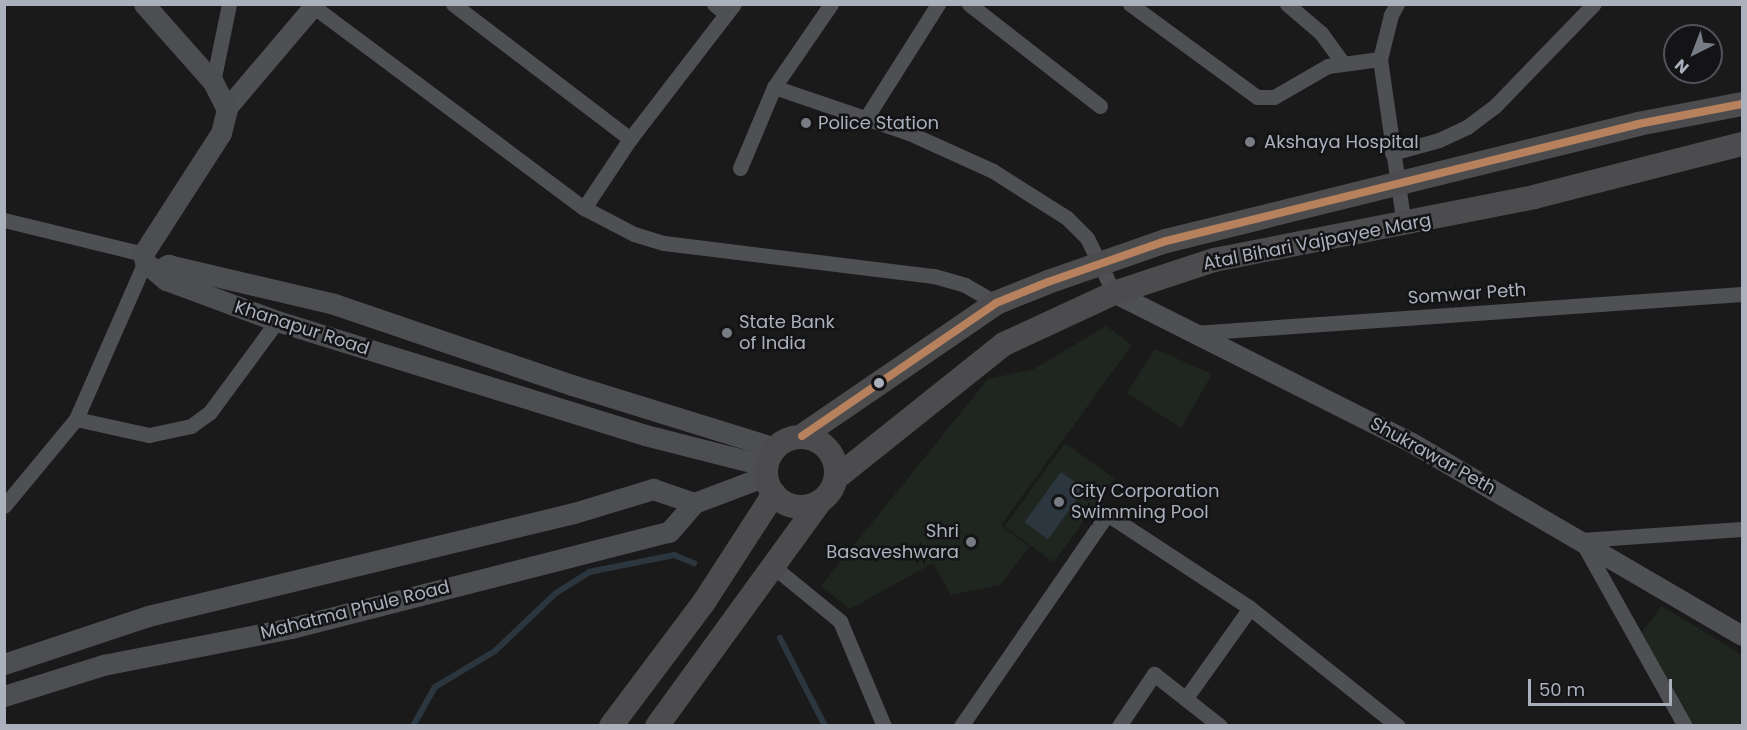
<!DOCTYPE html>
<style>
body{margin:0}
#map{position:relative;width:1747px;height:730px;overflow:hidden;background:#1a1a1b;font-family:Poppins,sans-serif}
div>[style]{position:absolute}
.green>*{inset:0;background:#1e261f;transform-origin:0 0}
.water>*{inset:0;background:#2c363e;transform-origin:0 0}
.stream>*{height:6px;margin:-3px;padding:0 3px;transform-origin:3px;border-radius:3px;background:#2c363e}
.minor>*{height:15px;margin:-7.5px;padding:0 7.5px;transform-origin:7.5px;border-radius:7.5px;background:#4e5054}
.tertiary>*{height:20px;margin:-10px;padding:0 10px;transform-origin:10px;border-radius:10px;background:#4e5054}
.secondary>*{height:21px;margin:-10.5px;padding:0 10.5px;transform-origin:10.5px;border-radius:10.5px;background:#4d4e52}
.primary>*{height:24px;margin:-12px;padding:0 12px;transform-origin:12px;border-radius:12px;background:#4c4c4f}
.primary>.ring{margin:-12px;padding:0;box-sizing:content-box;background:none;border:24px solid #4c4c4f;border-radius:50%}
.bus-1>*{height:8px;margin:-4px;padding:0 4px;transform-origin:4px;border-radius:4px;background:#b6815c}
.dots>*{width:16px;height:16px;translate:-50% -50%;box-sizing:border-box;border:3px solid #141417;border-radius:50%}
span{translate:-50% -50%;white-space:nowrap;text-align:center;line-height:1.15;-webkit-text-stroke:5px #141417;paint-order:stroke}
.poi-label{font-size:18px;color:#abb1bc}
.left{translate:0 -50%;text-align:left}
.right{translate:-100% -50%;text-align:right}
.street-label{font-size:18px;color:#abb1bc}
.frame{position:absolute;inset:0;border:6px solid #abb1bc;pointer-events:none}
.north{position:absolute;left:1663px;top:24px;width:60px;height:60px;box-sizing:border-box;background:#141417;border:2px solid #505359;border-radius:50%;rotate:222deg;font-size:16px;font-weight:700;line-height:24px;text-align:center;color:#abb1bc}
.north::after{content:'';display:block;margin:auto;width:21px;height:27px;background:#787c84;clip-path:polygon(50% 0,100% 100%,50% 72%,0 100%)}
.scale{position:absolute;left:1528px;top:679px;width:144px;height:27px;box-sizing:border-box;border:3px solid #abb1bc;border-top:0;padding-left:8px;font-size:18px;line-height:21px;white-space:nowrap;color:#abb1bc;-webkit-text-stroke:4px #141417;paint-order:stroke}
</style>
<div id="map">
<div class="green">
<div style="clip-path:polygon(1106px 326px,1132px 345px,1001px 525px,1029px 547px,1000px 585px,951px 595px,933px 563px,850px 609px,821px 586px,988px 379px,1034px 369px)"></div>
<div style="clip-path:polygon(1155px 349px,1212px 374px,1181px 428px,1127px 393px)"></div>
<div style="left:1065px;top:443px;width:61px;height:103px;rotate:36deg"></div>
<div style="clip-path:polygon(1662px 606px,1742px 655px,1742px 725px,1694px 725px,1641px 633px)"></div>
</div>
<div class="water">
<div style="left:1061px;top:472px;width:29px;height:62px;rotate:36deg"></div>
</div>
<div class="stream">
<div style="left:780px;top:638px;width:99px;rotate:62.9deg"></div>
<div style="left:413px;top:726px;width:45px;rotate:-60.6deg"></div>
<div style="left:435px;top:687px;width:70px;rotate:-31deg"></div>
<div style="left:495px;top:651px;width:84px;rotate:-43.6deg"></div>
<div style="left:556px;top:593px;width:39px;rotate:-32deg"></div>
<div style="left:589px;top:572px;width:87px;rotate:-11.3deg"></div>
<div style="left:674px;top:555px;width:22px;rotate:22deg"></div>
</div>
<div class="minor">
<div style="left:453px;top:4px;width:223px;rotate:37.3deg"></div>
<div style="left:714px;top:4px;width:16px;rotate:40deg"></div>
<div style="left:969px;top:4px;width:166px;rotate:37.9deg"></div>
<div style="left:1130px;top:4px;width:157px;rotate:36.2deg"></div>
<div style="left:1257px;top:97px;width:17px"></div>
<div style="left:1274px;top:97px;width:62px;rotate:-29.9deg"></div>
<div style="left:1328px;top:66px;width:52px;rotate:-7.7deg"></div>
<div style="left:1287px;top:4px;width:45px;rotate:40.5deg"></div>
<div style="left:1321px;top:33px;width:37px;rotate:54deg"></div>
<div style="left:1397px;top:4px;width:13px;rotate:119deg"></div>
<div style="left:1391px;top:15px;width:45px;rotate:104deg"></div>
<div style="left:1380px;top:59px;width:168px;rotate:81.8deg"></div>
<div style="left:314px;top:7px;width:337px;rotate:36.7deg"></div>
<div style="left:584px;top:208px;width:56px;rotate:27.5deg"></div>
<div style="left:634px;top:234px;width:31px;rotate:17deg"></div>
<div style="left:664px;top:243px;width:272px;rotate:7deg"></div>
<div style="left:934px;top:276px;width:32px;rotate:16deg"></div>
<div style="left:965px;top:285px;width:36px;rotate:30deg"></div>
<div style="left:213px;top:82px;width:80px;rotate:-78.4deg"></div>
<div style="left:774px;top:87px;width:143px;rotate:18.8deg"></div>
<div style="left:909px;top:133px;width:92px;rotate:24.3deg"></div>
<div style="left:993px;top:171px;width:88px;rotate:32.4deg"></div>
<div style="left:1067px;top:218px;width:28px;rotate:45deg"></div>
<div style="left:1087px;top:238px;width:61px;rotate:63.9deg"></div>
<div style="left:866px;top:118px;width:135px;rotate:-57.7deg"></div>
<div style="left:1392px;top:153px;width:49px;rotate:-15.5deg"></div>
<div style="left:1439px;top:140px;width:31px;rotate:-25deg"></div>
<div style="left:1467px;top:127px;width:35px;rotate:-37deg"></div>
<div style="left:1495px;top:106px;width:142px;rotate:-45.9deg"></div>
<div style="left:740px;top:168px;width:88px;rotate:-67.2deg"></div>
<div style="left:774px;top:87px;width:101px;rotate:-55.5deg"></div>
<div style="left:584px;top:208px;width:83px;rotate:-56.3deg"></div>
<div style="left:630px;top:139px;width:170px;rotate:-52.4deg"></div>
<div style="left:4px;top:220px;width:143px;rotate:13.7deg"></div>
<div style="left:1194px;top:333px;width:549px;rotate:-4.07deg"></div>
<div style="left:76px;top:419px;width:75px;rotate:12.4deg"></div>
<div style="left:149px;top:435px;width:43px;rotate:-12.1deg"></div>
<div style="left:191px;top:426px;width:24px;rotate:-36deg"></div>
<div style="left:210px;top:412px;width:113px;rotate:-53.6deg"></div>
<div style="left:4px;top:506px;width:113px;rotate:-50.4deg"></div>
<div style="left:76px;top:419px;width:171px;rotate:-66.3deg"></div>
<div style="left:775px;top:568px;width:84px;rotate:39.2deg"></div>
<div style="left:840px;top:621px;width:114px;rotate:67.3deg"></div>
<div style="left:1186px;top:698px;width:110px;rotate:-54.6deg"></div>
<div style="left:961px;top:726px;width:257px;rotate:-55.4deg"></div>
<div style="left:1107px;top:514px;width:171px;rotate:33.3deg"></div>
<div style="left:1250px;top:608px;width:189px;rotate:38.6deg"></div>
<div style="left:1119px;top:726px;width:63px;rotate:-56.1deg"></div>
<div style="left:1154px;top:674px;width:84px;rotate:38.2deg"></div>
<div style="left:1685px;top:726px;width:213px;rotate:-119.2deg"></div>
<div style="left:1581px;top:540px;width:161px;rotate:-3.9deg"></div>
</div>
<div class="tertiary">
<div style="left:227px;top:109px;width:138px;rotate:-49.7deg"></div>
<div style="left:1114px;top:293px;width:334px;rotate:26.7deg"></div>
<div style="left:1412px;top:443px;width:382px;rotate:30.3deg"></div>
</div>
<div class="secondary">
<div style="left:144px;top:4px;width:104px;rotate:48.5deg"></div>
<div style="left:213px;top:82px;width:30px;rotate:63deg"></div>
<div style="left:227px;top:109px;width:25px;rotate:104deg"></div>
<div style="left:221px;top:133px;width:144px;rotate:122.8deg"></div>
<div style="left:143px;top:254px;width:8px;rotate:76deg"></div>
<div style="left:145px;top:262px;width:28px;rotate:41deg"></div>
<div style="left:166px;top:280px;width:118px;rotate:20.3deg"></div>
<div style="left:277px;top:321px;width:385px;rotate:17.2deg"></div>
<div style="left:645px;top:435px;width:126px;rotate:14.3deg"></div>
<div style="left:157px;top:271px;width:13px;rotate:-29deg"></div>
<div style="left:168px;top:265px;width:171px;rotate:13.2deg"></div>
<div style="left:334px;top:304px;width:251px;rotate:18.8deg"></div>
<div style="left:572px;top:385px;width:213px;rotate:17.2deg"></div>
<div style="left:4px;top:664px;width:152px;rotate:-18.4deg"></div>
<div style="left:148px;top:616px;width:438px;rotate:-13.6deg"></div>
<div style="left:574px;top:513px;width:83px;rotate:-16.9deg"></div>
<div style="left:653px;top:489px;width:43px;rotate:18.9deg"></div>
<div style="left:694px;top:503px;width:77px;rotate:-20.6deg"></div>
<div style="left:4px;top:696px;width:104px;rotate:-17.4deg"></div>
<div style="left:103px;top:665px;width:192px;rotate:-11.1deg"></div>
<div style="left:291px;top:628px;width:390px;rotate:-14.3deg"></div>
<div style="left:669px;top:532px;width:38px;rotate:-49deg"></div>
</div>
<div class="primary">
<div style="left:802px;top:436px;width:235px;rotate:-34.4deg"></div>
<div style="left:996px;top:303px;width:56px;rotate:-22deg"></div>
<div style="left:1048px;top:282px;width:125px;rotate:-19.2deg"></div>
<div style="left:1166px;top:241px;width:486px;rotate:-13.9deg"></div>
<div style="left:1638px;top:124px;width:106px;rotate:-10.9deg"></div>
<div class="ring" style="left:766px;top:437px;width:46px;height:46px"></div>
<div style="left:836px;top:478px;width:215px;rotate:-38.6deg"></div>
<div style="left:1004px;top:344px;width:121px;rotate:-24.9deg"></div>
<div style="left:1114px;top:293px;width:105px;rotate:-18.3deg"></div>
<div style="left:1214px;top:260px;width:326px;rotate:-11.1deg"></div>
<div style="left:1534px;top:197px;width:215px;rotate:-14.3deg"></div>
<div style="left:611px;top:726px;width:155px;rotate:-53.1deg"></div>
<div style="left:704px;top:602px;width:129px;rotate:-57.1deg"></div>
<div style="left:657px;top:726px;width:277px;rotate:-54deg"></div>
</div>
<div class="bus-1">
<div style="left:802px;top:436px;width:235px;rotate:-34.4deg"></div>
<div style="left:996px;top:303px;width:56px;rotate:-22deg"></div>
<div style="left:1048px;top:282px;width:125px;rotate:-19.2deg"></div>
<div style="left:1166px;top:241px;width:486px;rotate:-13.9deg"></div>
<div style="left:1638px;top:124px;width:106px;rotate:-10.9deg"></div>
</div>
<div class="dots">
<div style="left:806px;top:123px;background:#787c84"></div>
<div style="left:1250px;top:142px;background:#787c84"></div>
<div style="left:727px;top:333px;background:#787c84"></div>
<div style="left:879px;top:383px;background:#abb1bc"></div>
<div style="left:1059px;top:502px;background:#787c84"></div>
<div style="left:971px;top:542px;background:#787c84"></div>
</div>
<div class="poi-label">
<span class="left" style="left:818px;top:123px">Police Station</span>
<span class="left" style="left:1264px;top:142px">Akshaya Hospital</span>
<span class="left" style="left:739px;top:333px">State Bank<br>of India</span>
<span class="left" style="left:1071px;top:502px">City Corporation<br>Swimming Pool</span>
<span class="right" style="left:959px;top:542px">Shri<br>Basaveshwara</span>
</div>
<div class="street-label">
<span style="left:1317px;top:242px;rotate:-11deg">Atal Bihari Vajpayee Marg</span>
<span style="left:1467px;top:294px;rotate:-4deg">Somwar Peth</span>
<span style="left:302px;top:328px;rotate:18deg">Khanapur Road</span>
<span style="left:1433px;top:456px;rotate:29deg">Shukrawar Peth</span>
<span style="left:355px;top:610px;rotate:-14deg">Mahatma Phule Road</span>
</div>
<div class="frame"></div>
<div class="north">N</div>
<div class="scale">50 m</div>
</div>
